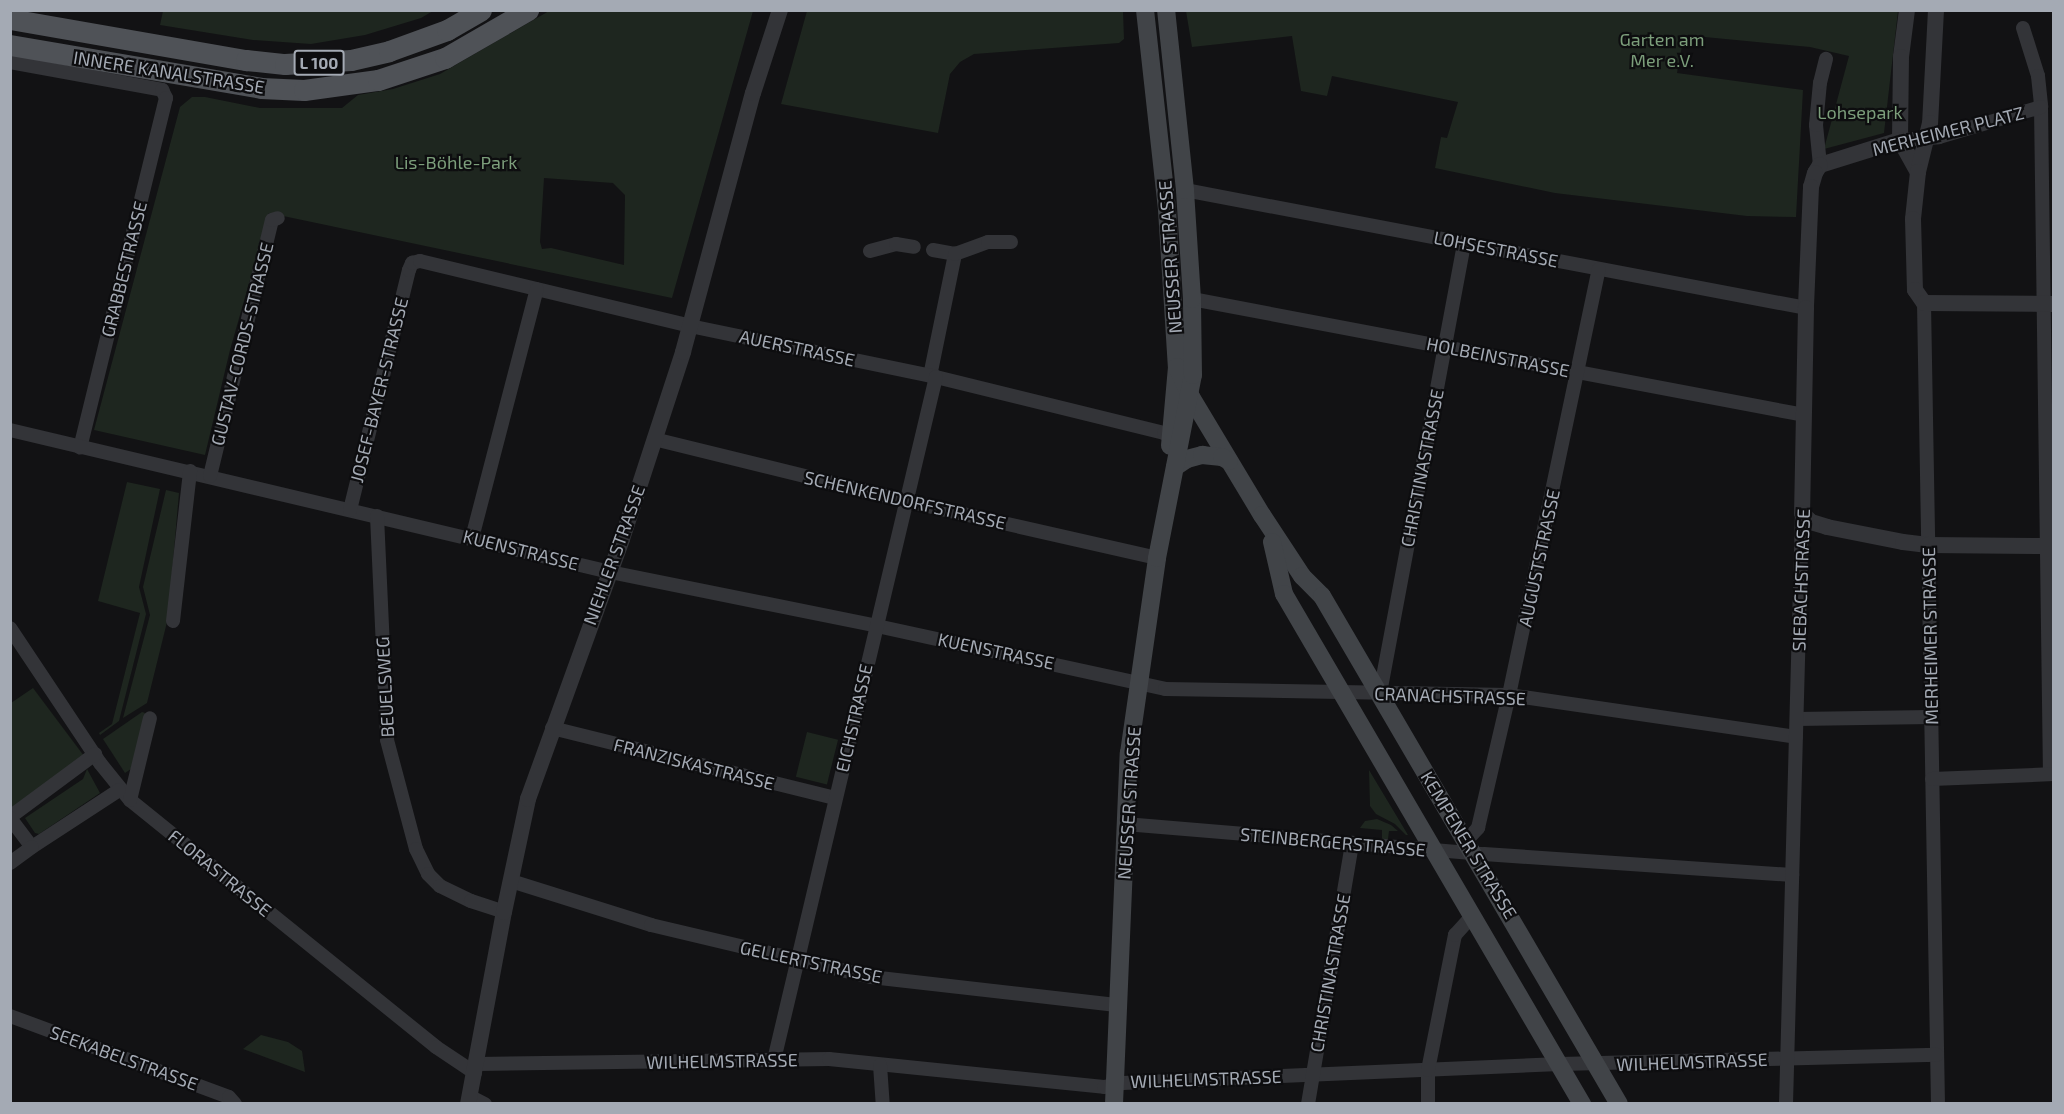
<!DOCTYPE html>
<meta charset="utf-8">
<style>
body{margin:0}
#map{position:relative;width:2064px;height:1114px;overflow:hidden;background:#121214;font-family:"Exo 2",sans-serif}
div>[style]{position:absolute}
.green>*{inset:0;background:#1e261f;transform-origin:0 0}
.minor>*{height:14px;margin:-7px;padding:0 7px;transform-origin:7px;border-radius:7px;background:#333438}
.tertiary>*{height:16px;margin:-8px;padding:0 8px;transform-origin:8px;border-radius:8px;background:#333438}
.secondary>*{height:18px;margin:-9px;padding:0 9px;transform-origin:9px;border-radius:9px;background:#414448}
.primary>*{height:21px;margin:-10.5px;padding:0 10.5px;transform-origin:10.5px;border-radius:10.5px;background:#4f5257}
span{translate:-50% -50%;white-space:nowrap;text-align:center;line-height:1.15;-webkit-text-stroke:4.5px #0d0d0f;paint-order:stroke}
.shield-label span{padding:2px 4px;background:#0d0d0f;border:2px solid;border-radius:4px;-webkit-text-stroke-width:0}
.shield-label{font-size:16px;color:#a4aab4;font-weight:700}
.park-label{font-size:18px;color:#7c9e7b}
.street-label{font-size:18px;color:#a4aab4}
.frame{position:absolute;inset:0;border:12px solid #a4aab4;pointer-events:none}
</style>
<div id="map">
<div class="green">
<div style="clip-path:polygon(163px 11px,163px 10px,433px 11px,421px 18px,365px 35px,311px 44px,253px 40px,160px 25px)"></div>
<div style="clip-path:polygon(evenodd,549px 11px,753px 11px,672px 298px,269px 213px,230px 350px,205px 455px,94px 430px,180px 107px,192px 97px,205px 97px,260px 108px,342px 108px,358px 95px,393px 89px,440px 74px,549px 11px,544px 178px,613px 183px,625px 195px,624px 265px,551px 248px,542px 249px,540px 242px,544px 178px)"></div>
<div style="clip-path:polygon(807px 11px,1123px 11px,1124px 39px,1119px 43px,974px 54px,960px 62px,950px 74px,938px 133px,781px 104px)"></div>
<div style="clip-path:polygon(1186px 11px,1898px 11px,1884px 133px,1824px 149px,1849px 56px,1810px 47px,1684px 35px,1677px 73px,1803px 90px,1796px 217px,1747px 216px,1555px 193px,1435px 168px,1441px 137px,1447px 138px,1458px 102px,1332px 76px,1327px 96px,1301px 91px,1292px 36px,1192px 47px)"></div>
<div style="clip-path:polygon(127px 482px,160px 489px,139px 587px,146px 614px,119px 721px,100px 735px,99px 733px,112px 724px,140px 613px,98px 601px)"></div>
<div style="clip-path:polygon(166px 490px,179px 493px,168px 618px,147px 703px,123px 718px,150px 615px,143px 587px)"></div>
<div style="clip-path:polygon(33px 688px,84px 756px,11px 812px,11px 703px)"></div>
<div style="clip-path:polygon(142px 712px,145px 713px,131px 769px,125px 773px,103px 739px)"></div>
<div style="left:807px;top:732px;width:32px;height:46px;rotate:14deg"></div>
<div style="clip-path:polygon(87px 769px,100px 793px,39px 834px,35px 833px,25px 818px,83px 779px)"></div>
<div style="clip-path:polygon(1369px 770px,1408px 835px,1406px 835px,1395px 824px,1376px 814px,1370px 806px)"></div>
<div style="clip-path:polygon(1377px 819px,1391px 825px,1398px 831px,1389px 831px,1388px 839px,1382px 839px,1382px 830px,1360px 828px,1365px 821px)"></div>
<div style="clip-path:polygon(261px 1035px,288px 1042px,302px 1051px,305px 1072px,243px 1049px)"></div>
</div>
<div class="minor">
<div style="left:2023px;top:28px;width:50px;rotate:72.6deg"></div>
<div style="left:2038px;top:76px;width:31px;rotate:84deg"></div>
<div style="left:2041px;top:107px;width:667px;rotate:89.23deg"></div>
<div style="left:10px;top:62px;width:155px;rotate:10.4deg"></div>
<div style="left:162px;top:90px;width:9px;rotate:63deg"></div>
<div style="left:166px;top:98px;width:360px;rotate:103.8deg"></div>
<div style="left:1900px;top:140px;width:39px;rotate:-4deg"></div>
<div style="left:1939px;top:137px;width:106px;rotate:-16.4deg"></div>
<div style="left:1820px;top:165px;width:40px;rotate:-95.7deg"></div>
<div style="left:1816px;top:125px;width:42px;rotate:-84.6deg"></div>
<div style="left:1820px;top:83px;width:25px;rotate:-76deg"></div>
<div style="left:1185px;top:190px;width:632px;rotate:10.76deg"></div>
<div style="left:933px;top:250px;width:22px;rotate:10deg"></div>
<div style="left:870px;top:251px;width:27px;rotate:-15deg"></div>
<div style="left:896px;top:244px;width:18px;rotate:9deg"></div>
<div style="left:1192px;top:299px;width:623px;rotate:10.73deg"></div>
<div style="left:1924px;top:303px;width:801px;rotate:89deg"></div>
<div style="left:930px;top:376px;width:125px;rotate:-78.4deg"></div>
<div style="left:955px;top:254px;width:35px;rotate:-20deg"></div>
<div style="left:988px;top:242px;width:23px"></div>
<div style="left:10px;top:430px;width:617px;rotate:13.32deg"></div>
<div style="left:610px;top:572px;width:272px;rotate:11.4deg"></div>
<div style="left:877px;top:626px;width:295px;rotate:12.3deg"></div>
<div style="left:1165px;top:689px;width:344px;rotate:1deg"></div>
<div style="left:1509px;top:695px;width:290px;rotate:8.3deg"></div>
<div style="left:654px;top:439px;width:260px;rotate:13.8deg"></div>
<div style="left:906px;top:501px;width:257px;rotate:12.8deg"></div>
<div style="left:210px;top:476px;width:263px;rotate:-76.4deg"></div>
<div style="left:272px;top:220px;width:6px;rotate:-18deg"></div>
<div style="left:350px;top:510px;width:247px;rotate:-76.2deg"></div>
<div style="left:409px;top:270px;width:8px;rotate:-67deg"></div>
<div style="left:412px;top:263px;width:8px;rotate:-14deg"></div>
<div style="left:420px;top:261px;width:278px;rotate:13.5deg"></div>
<div style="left:690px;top:326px;width:251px;rotate:11.7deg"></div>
<div style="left:936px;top:377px;width:235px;rotate:13.8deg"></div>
<div style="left:1164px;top:433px;width:7px;rotate:16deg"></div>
<div style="left:1171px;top:435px;width:7px;rotate:45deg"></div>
<div style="left:377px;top:516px;width:224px;rotate:87.4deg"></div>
<div style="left:387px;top:740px;width:113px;rotate:75.1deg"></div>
<div style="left:416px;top:849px;width:28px;rotate:64deg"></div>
<div style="left:428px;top:874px;width:17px;rotate:45deg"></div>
<div style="left:440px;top:886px;width:34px;rotate:26deg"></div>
<div style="left:471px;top:901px;width:35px;rotate:18deg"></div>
<div style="left:472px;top:538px;width:257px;rotate:-75.4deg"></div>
<div style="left:173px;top:621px;width:151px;rotate:-83.5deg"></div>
<div style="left:10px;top:628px;width:162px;rotate:56.3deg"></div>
<div style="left:100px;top:763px;width:48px;rotate:51deg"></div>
<div style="left:130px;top:800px;width:393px;rotate:38.9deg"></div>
<div style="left:436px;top:1047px;width:47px;rotate:33.7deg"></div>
<div style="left:1380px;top:693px;width:458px;rotate:-79.4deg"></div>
<div style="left:1797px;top:719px;width:134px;rotate:-0.9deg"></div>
<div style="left:552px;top:728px;width:292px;rotate:13.9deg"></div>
<div style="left:1932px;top:779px;width:122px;rotate:-2.3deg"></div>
<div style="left:130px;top:800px;width:84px;rotate:-76.3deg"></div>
<div style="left:10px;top:817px;width:106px;rotate:-36.5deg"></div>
<div style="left:10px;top:818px;width:36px;rotate:53deg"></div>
<div style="left:32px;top:847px;width:104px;rotate:-33.2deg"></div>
<div style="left:1125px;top:824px;width:360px;rotate:4.8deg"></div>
<div style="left:1484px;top:854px;width:309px;rotate:3.9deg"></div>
<div style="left:1466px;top:841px;width:18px;rotate:-47deg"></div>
<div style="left:1478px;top:828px;width:137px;rotate:-76.9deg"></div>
<div style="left:1509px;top:695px;width:435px;rotate:-78.1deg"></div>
<div style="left:10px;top:863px;width:27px;rotate:-36deg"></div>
<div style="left:511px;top:881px;width:147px;rotate:17.4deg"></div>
<div style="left:651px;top:925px;width:226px;rotate:13.3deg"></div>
<div style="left:871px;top:977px;width:249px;rotate:6.5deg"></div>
<div style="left:10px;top:1016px;width:233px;rotate:20.3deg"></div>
<div style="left:229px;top:1097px;width:9px;rotate:49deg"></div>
<div style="left:774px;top:1060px;width:702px;rotate:-76.66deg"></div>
<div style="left:477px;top:1064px;width:352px;rotate:-0.8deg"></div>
<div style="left:829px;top:1059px;width:276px;rotate:5.8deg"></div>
<div style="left:1104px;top:1087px;width:19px;rotate:-12deg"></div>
<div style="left:1123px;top:1083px;width:437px;rotate:-2.5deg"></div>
<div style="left:1560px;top:1064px;width:377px;rotate:-1.4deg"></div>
<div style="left:880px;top:1065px;width:39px;rotate:86deg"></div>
<div style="left:469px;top:1096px;width:18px;rotate:27deg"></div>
<div style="left:1308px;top:1104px;width:265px;rotate:-80.4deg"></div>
<div style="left:1428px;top:1104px;width:34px;rotate:-90deg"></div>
<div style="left:1428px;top:1070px;width:138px;rotate:-78.7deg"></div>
<div style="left:1455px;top:935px;width:25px;rotate:-48deg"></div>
<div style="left:1786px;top:1104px;width:591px;rotate:-88.45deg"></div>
</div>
<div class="tertiary">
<div style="left:1907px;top:10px;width:47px;rotate:97.3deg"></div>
<div style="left:1901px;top:57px;width:83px;rotate:90.7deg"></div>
<div style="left:1900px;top:140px;width:37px;rotate:61deg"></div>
<div style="left:1936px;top:10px;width:113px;rotate:93deg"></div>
<div style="left:1930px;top:123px;width:50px;rotate:103.8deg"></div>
<div style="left:1918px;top:172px;width:47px;rotate:96.1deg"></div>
<div style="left:1913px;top:219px;width:71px;rotate:88.4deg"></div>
<div style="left:1915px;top:290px;width:16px;rotate:55deg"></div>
<div style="left:1924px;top:303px;width:130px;rotate:0.4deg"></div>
<div style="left:1900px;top:140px;width:84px;rotate:162.6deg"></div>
<div style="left:1820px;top:165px;width:9px;rotate:122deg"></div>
<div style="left:1815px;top:173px;width:15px;rotate:106deg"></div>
<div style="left:1811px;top:187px;width:121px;rotate:92.4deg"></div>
<div style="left:1806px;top:308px;width:205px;rotate:91.1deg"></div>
<div style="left:1802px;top:513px;width:13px;rotate:45deg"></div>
<div style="left:1811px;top:522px;width:17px;rotate:17deg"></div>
<div style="left:1827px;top:527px;width:77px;rotate:11.2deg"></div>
<div style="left:1903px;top:542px;width:25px;rotate:7deg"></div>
<div style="left:1928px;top:545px;width:126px;rotate:0.5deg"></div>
<div style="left:468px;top:1104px;width:195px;rotate:-79.4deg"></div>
<div style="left:504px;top:912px;width:116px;rotate:-78deg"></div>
<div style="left:528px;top:799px;width:276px;rotate:-70.1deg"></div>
<div style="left:622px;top:539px;width:197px;rotate:-71.9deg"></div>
<div style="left:683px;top:352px;width:268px;rotate:-74.9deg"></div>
<div style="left:753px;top:93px;width:87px;rotate:-72deg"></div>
</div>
<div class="secondary">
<div style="left:1145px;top:10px;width:201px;rotate:83.7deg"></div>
<div style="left:1167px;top:210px;width:157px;rotate:86.4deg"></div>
<div style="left:1177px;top:367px;width:79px;rotate:95.1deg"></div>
<div style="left:1177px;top:367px;width:33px;rotate:65deg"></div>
<div style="left:1191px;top:397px;width:138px;rotate:59deg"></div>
<div style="left:1262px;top:515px;width:73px;rotate:56.7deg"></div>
<div style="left:1302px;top:576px;width:28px;rotate:45deg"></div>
<div style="left:1322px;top:596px;width:588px;rotate:59.69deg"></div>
<div style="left:1175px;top:467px;width:14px;rotate:-34deg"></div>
<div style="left:1187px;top:459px;width:16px;rotate:-15deg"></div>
<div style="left:1202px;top:455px;width:20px;rotate:6deg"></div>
<div style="left:1222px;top:457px;width:8px;rotate:30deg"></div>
<div style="left:1272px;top:542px;width:53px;rotate:77deg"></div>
<div style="left:1284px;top:594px;width:591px;rotate:59.7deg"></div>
<div style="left:1114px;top:1104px;width:351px;rotate:-87.6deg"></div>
<div style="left:1129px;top:753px;width:197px;rotate:-81.8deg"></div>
<div style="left:1157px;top:558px;width:187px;rotate:-78.9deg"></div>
<div style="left:1193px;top:375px;width:76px;rotate:-90.8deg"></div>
<div style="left:1192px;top:299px;width:109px;rotate:-93.7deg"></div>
<div style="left:1185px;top:190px;width:181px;rotate:-96deg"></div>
</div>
<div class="primary">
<div style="left:10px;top:19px;width:240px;rotate:9.9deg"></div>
<div style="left:246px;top:60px;width:39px;rotate:6deg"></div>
<div style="left:285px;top:64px;width:66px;rotate:-3.5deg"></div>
<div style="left:351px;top:60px;width:39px;rotate:-13deg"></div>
<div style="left:389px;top:51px;width:62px;rotate:-19.9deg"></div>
<div style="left:447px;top:30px;width:39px;rotate:-30deg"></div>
<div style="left:10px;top:45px;width:255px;rotate:9.7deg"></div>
<div style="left:261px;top:88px;width:43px;rotate:2.7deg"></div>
<div style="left:304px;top:90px;width:75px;rotate:-7.7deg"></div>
<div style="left:378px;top:80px;width:71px;rotate:-18.2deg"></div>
<div style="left:445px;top:58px;width:96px;rotate:-30deg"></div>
</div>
<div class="shield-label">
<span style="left:319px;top:63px">L 100</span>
</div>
<div class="park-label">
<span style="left:1662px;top:50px">Garten am<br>Mer e.V.</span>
<span style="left:1860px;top:112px">Lohsepark</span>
<span style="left:456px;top:162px">Lis-Böhle-Park</span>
</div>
<div class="street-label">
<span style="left:169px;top:72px;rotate:9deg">INNERE KANALSTRASSE</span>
<span style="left:1948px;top:131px;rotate:-14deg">MERHEIMER PLATZ</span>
<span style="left:1496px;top:249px;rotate:11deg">LOHSESTRASSE</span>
<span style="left:1170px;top:257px;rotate:-94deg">NEUSSER STRASSE</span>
<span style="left:124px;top:269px;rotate:-76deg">GRABBESTRASSE</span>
<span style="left:242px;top:344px;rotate:-76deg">GUSTAV-CORDS-STRASSE</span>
<span style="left:797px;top:348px;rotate:12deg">AUERSTRASSE</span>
<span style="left:1498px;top:357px;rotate:11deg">HOLBEINSTRASSE</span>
<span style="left:379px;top:390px;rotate:-76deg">JOSEF-BAYER-STRASSE</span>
<span style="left:1422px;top:468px;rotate:-79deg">CHRISTINASTRASSE</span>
<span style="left:905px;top:500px;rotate:13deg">SCHENKENDORFSTRASSE</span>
<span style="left:521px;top:550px;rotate:14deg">KUENSTRASSE</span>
<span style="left:614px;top:555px;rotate:-70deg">NIEHLER STRASSE</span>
<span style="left:1539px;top:558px;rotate:-78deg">AUGUSTSTRASSE</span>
<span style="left:1801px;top:580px;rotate:-88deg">SIEBACHSTRASSE</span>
<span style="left:1930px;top:636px;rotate:-91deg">MERHEIMER STRASSE</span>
<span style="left:996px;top:651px;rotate:12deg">KUENSTRASSE</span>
<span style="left:385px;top:687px;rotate:-93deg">BEUELSWEG</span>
<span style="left:1450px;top:696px;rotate:2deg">CRANACHSTRASSE</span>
<span style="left:854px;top:718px;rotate:-77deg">EICHSTRASSE</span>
<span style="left:694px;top:764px;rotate:14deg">FRANZISKASTRASSE</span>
<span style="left:1129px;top:803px;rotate:-86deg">NEUSSER STRASSE</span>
<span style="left:1333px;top:842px;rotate:5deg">STEINBERGERSTRASSE</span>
<span style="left:1469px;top:845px;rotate:59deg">KEMPENER STRASSE</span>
<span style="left:220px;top:873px;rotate:39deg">FLORASTRASSE</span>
<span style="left:811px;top:962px;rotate:12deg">GELLERTSTRASSE</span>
<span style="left:1330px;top:973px;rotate:-80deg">CHRISTINASTRASSE</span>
<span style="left:124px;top:1058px;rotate:20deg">SEEKABELSTRASSE</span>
<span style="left:722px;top:1061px;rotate:-1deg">WILHELMSTRASSE</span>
<span style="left:1692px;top:1062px;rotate:-2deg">WILHELMSTRASSE</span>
<span style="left:1206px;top:1079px;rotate:-2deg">WILHELMSTRASSE</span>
</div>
<div class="frame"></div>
</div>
